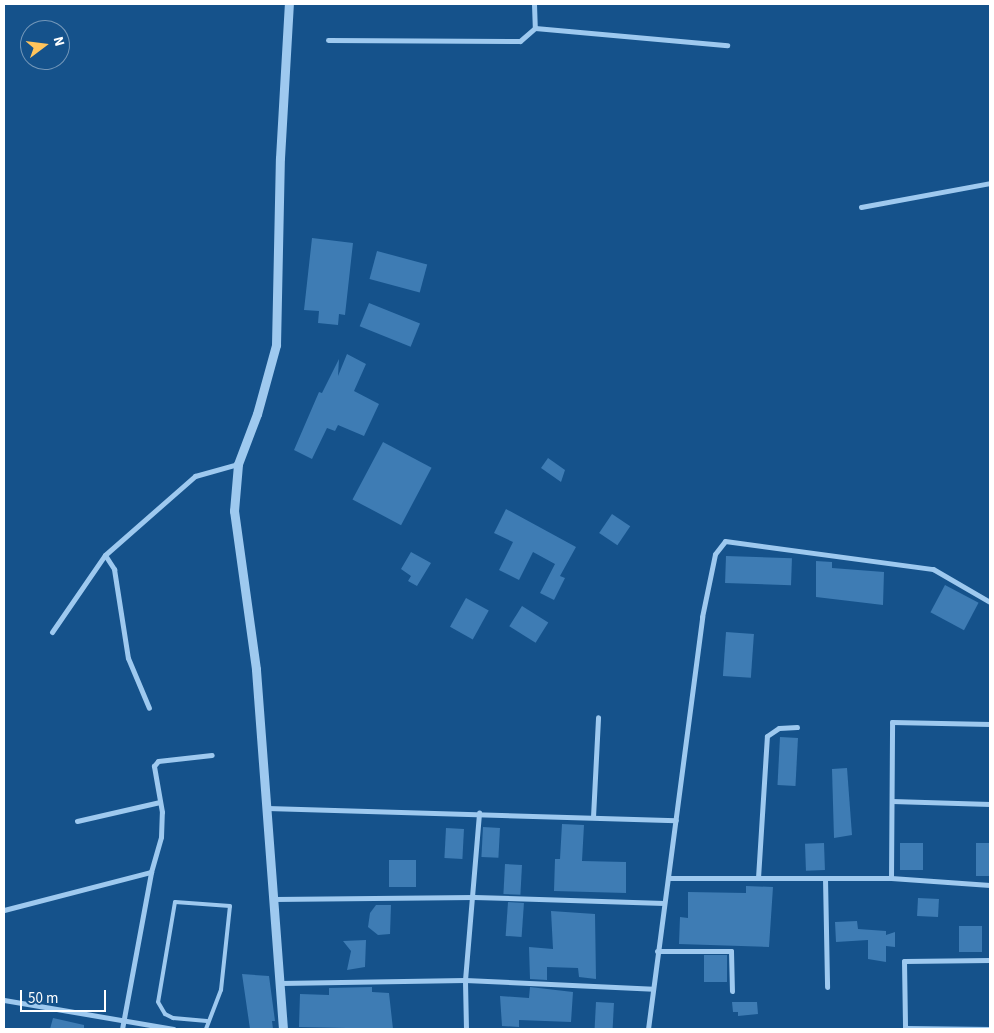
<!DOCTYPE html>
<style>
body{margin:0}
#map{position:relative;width:994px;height:1033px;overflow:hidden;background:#15528b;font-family:"Source Sans 3",sans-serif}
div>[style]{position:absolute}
.building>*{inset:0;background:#3e7cb4;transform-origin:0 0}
.service>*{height:4px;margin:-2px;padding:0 2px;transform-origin:2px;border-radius:2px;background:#9ec9ef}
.minor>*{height:5px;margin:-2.5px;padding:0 2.5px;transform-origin:2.5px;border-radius:2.5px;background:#9ec9ef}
.tertiary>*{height:9px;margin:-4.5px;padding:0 4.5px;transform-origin:4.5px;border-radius:4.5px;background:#9ec9ef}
span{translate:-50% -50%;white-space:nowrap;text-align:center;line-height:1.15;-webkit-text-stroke:5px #15528b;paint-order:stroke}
.frame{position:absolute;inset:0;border:5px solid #fff;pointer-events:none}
.north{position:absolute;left:20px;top:20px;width:50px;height:50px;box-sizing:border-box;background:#15528b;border:1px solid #7397b9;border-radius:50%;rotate:75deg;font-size:14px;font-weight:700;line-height:20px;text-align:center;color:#fff}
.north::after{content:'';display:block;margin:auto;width:18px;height:22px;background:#ffc45c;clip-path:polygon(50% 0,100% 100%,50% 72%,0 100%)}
.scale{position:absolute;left:20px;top:990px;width:86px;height:22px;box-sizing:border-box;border:2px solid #fff;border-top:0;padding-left:6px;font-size:15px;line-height:18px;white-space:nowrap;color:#fff;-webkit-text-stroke:4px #15528b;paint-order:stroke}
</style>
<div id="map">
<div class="building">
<div style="clip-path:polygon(312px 238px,353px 243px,345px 315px,339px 314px,338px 325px,318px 323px,319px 311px,304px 310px)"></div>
<div style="left:377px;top:251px;width:52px;height:29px;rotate:15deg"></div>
<div style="left:369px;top:303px;width:55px;height:25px;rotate:22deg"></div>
<div style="clip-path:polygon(347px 354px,366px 364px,354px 391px,379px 404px,364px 436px,338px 425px,335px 431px,327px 428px,312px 459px,294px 450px,319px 392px,322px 393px,339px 359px,338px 376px)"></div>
<div style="left:383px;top:442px;width:55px;height:65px;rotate:28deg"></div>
<div style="clip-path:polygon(548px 458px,565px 470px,561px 482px,541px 468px)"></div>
<div style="clip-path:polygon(506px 509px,576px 547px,560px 576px,565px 578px,554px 600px,540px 593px,555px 564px,533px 552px,519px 580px,499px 570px,513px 542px,494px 533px)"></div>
<div style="left:612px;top:514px;width:22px;height:23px;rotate:34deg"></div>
<div style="clip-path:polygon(411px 552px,431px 563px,417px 586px,408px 581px,411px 576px,401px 569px)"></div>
<div style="left:726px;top:556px;width:66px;height:27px;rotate:2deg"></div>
<div style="clip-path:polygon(816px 561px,832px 562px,832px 568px,884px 572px,883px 605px,816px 597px)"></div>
<div style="left:945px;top:585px;width:38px;height:31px;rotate:28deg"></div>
<div style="left:466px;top:598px;width:26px;height:33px;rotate:29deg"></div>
<div style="left:522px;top:606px;width:31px;height:24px;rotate:32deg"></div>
<div style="left:726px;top:632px;width:28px;height:44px;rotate:4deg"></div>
<div style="left:780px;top:737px;width:18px;height:48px;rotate:3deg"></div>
<div style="clip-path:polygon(847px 768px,852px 835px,834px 838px,832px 769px)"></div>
<div style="clip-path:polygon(562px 824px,584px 825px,582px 861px,626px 862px,626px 893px,554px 891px,555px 859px,560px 859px)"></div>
<div style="left:483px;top:827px;width:17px;height:30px;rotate:3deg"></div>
<div style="left:446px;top:828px;width:18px;height:30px;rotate:3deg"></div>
<div style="left:824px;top:843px;width:27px;height:19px;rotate:88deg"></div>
<div style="left:900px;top:843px;width:23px;height:27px"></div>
<div style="left:976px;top:843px;width:14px;height:33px"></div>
<div style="left:389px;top:860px;width:27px;height:27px"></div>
<div style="left:505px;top:864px;width:17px;height:30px;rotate:3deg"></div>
<div style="clip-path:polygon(746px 886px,773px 887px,769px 947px,679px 944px,680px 917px,688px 918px,688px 892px,746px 893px)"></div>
<div style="left:918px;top:898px;width:21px;height:18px;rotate:3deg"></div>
<div style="left:508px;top:902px;width:16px;height:34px;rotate:4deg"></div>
<div style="clip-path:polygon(376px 905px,391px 905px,390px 934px,378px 935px,368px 927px,370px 913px)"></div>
<div style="clip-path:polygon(551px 911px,595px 914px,596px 979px,579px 977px,578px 968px,547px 967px,547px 980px,530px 979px,529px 947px,553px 949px)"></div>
<div style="clip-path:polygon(857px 921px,858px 929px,886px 931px,886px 935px,895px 932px,895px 947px,886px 946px,886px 962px,868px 959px,868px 940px,836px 942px,835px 922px)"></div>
<div style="left:959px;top:926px;width:23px;height:26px"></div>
<div style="clip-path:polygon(366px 940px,365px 967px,347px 970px,351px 951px,343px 941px)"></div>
<div style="left:704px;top:955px;width:23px;height:27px"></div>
<div style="clip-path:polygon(242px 974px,269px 976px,275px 1021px,272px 1021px,273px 1029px,250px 1029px)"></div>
<div style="clip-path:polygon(372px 987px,372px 992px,389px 993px,393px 1029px,299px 1027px,300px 994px,329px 995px,329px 988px)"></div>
<div style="clip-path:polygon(530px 987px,573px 992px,571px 1022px,519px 1020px,519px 1027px,502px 1026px,500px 996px,529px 998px)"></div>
<div style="left:596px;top:1002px;width:18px;height:27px;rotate:3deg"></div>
<div style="clip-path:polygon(732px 1002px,757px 1002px,758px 1014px,738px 1016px,738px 1012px,733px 1012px)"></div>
<div style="clip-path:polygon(53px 1018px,84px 1025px,84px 1029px,50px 1029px)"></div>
</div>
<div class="service">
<div style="left:206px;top:1029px;width:42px;rotate:-69deg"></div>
<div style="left:221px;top:990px;width:84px;rotate:-83.9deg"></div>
<div style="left:230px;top:906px;width:55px;rotate:-175.8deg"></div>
<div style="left:175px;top:902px;width:101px;rotate:99.6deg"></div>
<div style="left:158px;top:1002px;width:14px;rotate:60deg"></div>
<div style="left:165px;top:1014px;width:9px;rotate:27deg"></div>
<div style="left:173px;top:1018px;width:34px;rotate:5deg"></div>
</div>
<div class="minor">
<div style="left:534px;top:4px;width:24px;rotate:88deg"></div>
<div style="left:535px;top:28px;width:193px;rotate:5.1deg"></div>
<div style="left:328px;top:40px;width:192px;rotate:0.3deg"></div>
<div style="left:520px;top:41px;width:20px;rotate:-41deg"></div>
<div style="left:861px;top:207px;width:131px;rotate:-10.5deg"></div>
<div style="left:105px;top:555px;width:17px;rotate:57deg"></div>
<div style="left:114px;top:569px;width:90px;rotate:81.1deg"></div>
<div style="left:128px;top:658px;width:54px;rotate:67.2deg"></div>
<div style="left:52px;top:632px;width:93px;rotate:-55.5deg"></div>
<div style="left:105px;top:555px;width:120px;rotate:-41.3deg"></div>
<div style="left:195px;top:476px;width:45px;rotate:-15.6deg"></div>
<div style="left:892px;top:801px;width:98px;rotate:1.8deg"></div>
<div style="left:267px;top:808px;width:409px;rotate:1.7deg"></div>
<div style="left:593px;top:817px;width:100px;rotate:-87.1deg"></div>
<div style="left:77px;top:821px;width:85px;rotate:-12.9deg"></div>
<div style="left:668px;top:878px;width:223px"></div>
<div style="left:891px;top:878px;width:99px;rotate:4deg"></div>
<div style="left:758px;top:878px;width:142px;rotate:-86.4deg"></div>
<div style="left:767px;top:736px;width:14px;rotate:-34deg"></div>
<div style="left:779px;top:728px;width:18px;rotate:-3deg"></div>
<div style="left:825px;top:878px;width:109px;rotate:88.9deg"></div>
<div style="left:891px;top:878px;width:156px;rotate:-89.6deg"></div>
<div style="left:892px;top:722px;width:98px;rotate:1.2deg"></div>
<div style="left:274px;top:899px;width:200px;rotate:-0.6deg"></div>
<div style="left:474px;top:897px;width:190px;rotate:1.8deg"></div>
<div style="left:4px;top:910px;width:152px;rotate:-14.5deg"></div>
<div style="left:657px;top:951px;width:74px"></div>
<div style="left:731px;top:951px;width:40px;rotate:88.6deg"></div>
<div style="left:990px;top:960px;width:86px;rotate:179.3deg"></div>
<div style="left:904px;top:961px;width:67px;rotate:89.1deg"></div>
<div style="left:905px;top:1028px;width:85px;rotate:0.7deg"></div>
<div style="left:280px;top:983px;width:185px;rotate:-0.9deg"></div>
<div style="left:465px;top:980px;width:188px;rotate:2.7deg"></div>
<div style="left:4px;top:1000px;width:172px;rotate:9.7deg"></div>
<div style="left:122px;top:1029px;width:160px;rotate:-79.5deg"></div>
<div style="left:151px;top:872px;width:36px;rotate:-74deg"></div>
<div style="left:161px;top:837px;width:25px;rotate:-88deg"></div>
<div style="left:162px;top:812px;width:47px;rotate:-99.9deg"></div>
<div style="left:154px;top:766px;width:6px;rotate:-51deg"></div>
<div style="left:158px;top:761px;width:54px;rotate:-6.3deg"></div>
<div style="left:466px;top:1029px;width:49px;rotate:-91.2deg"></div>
<div style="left:465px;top:980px;width:168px;rotate:-85.2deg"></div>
<div style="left:648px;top:1029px;width:416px;rotate:-82.5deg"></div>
<div style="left:702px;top:617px;width:64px;rotate:-78.3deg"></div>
<div style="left:715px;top:554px;width:16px;rotate:-52deg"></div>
<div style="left:725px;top:541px;width:210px;rotate:7.7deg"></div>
<div style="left:933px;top:569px;width:66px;rotate:30.1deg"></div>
</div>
<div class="tertiary">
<div style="left:283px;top:1029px;width:361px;rotate:-94.3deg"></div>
<div style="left:256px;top:669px;width:160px;rotate:-97.9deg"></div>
<div style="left:234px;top:511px;width:47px;rotate:-85.1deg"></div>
<div style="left:238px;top:464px;width:53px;rotate:-69.2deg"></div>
<div style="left:257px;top:414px;width:72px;rotate:-74.6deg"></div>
<div style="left:276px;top:345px;width:187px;rotate:-88.8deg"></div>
<div style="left:280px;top:158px;width:154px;rotate:-86.7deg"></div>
</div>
<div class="frame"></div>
<div class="north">N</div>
<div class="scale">50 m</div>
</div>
